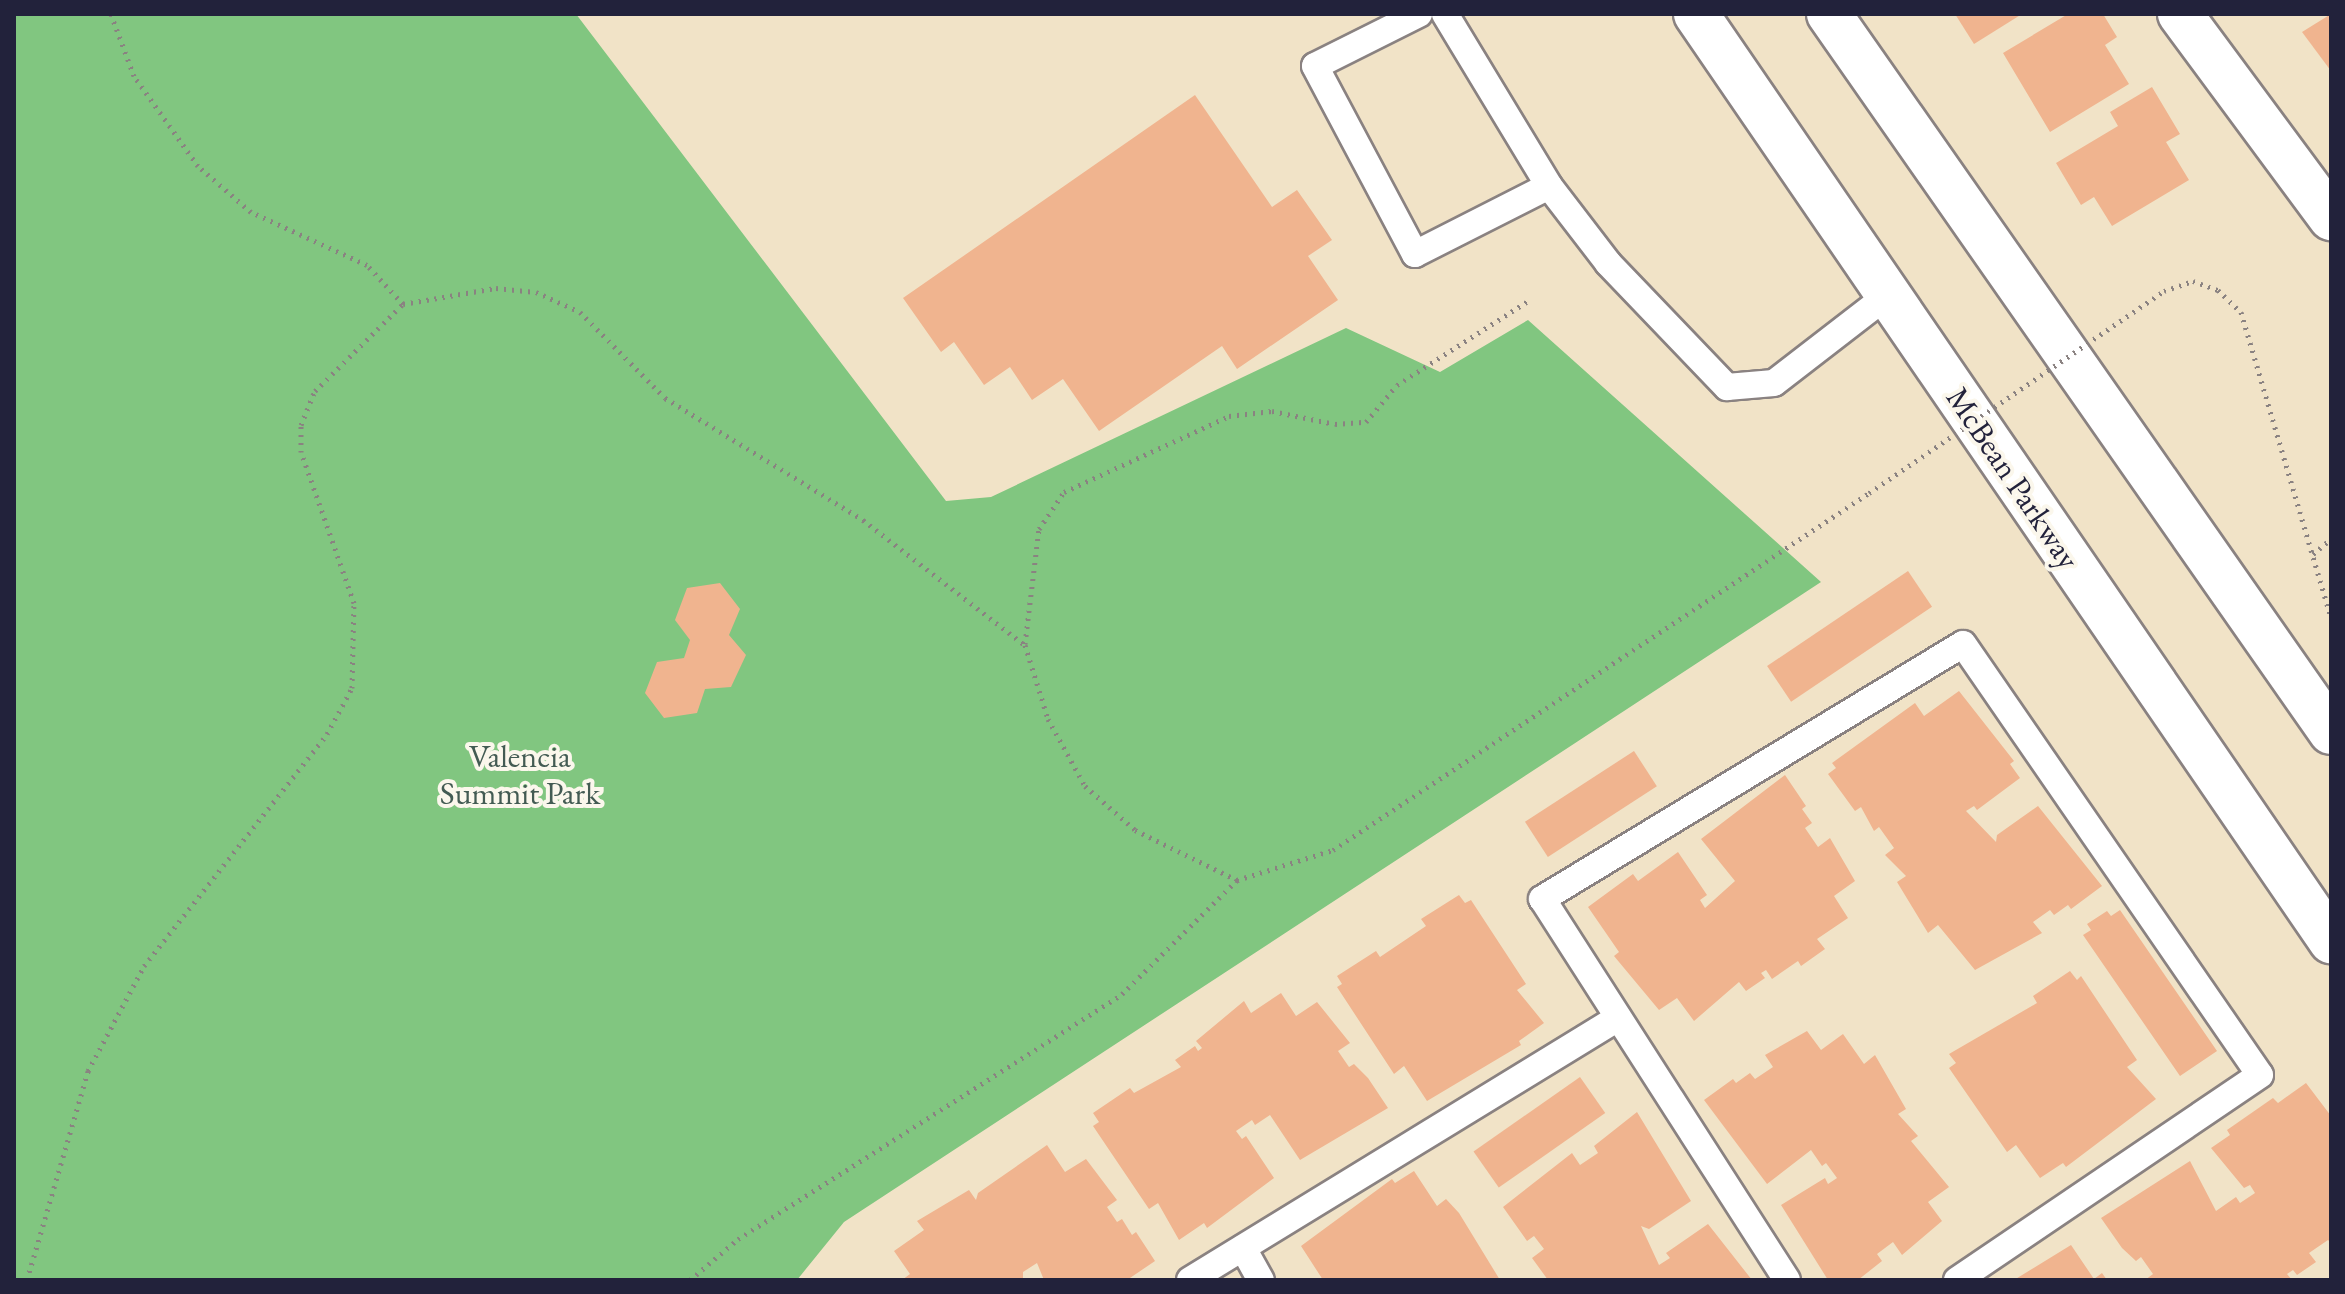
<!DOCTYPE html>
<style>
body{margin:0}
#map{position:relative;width:2345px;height:1294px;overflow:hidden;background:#f1e3c7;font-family:"EB Garamond",serif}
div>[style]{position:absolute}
.green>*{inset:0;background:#81c680}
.building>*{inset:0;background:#f0b48f;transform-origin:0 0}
.path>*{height:5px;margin-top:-2.5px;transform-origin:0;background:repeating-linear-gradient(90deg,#8a8281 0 2px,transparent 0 8px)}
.roads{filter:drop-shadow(2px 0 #8a8281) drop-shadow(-2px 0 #8a8281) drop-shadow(0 2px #8a8281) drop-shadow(0 -2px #8a8281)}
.service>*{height:26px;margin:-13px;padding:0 13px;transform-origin:13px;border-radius:13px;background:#fff}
.minor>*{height:44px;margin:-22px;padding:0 22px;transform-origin:22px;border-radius:22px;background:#fff}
.secondary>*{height:44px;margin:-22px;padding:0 22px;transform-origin:22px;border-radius:22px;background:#fff}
.path-bridge>*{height:5px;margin-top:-2.5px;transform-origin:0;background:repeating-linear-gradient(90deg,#8a8281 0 2px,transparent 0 8px)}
span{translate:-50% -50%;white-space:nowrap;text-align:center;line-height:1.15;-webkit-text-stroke:8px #fbf7ec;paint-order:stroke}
.street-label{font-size:32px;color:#22223b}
.park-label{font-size:32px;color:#435b53}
.frame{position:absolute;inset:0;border:16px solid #22223b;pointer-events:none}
</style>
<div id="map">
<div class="green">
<div style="clip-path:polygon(14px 14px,576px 14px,946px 501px,991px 497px,1346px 328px,1440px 372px,1528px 320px,1821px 582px,844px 1222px,797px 1280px,14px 1280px)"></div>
</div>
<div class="building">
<div style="clip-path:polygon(1955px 14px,2022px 14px,1974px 44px)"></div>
<div style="clip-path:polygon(2068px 14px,2103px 14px,2117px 37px,2105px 45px,2129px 84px,2050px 132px,2003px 53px)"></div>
<div style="clip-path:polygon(2331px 14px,2331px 71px,2302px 32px)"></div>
<div style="clip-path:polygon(2152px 87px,2180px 134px,2166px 142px,2189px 180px,2112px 226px,2094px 197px,2081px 205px,2056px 163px,2118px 126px,2110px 112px)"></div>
<div style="clip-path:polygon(1195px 95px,1272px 207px,1297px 190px,1332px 240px,1308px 256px,1338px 300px,1237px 369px,1222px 346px,1099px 431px,1063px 379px,1032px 400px,1010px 367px,984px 385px,954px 342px,941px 352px,903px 298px)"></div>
<div style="left:1908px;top:571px;width:43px;height:170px;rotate:56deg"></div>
<div style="clip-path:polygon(720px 583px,740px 609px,729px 635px,746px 655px,731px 687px,705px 689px,697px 713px,664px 718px,645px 693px,657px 662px,684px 658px,690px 640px,675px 620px,687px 588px)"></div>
<div style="clip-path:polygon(1959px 691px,2014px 761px,2010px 764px,2020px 778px,1977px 810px,1974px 806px,1966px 811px,1996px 842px,1997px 835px,2038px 806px,2102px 886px,2071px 909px,2068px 905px,2054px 915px,2050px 910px,2033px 922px,2042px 933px,1975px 970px,1938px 925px,1928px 933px,1897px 882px,1906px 876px,1885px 855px,1894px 848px,1879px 827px,1874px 831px,1861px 807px,1855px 811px,1828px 774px,1836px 768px,1832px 763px,1915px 703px,1924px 716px)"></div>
<div style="left:1634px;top:751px;width:42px;height:130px;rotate:57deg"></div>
<div style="clip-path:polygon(1785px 775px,1806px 806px,1802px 809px,1812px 823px,1805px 828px,1818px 847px,1830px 838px,1855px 881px,1834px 896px,1848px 918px,1817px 939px,1825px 949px,1801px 966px,1798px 961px,1772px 979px,1766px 970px,1761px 973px,1765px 978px,1746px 991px,1739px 982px,1694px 1021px,1677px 998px,1659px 1010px,1614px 956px,1619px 952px,1588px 907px,1633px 874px,1638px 881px,1678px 852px,1707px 895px,1700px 900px,1705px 908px,1735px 881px,1701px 839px)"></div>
<div style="clip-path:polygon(1459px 895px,1465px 903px,1471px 900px,1526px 984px,1517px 990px,1544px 1023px,1519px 1041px,1521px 1045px,1427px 1101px,1404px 1066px,1394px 1074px,1337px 987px,1342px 984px,1337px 976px,1376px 951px,1380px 957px,1426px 926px,1421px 919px)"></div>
<div style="clip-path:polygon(2120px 910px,2217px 1051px,2180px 1076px,2083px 935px,2091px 930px,2087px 924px,2107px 911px,2111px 916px)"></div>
<div style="clip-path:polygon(2070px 971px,2077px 980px,2081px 976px,2137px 1060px,2127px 1067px,2156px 1099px,2066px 1167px,2063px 1163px,2040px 1178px,2016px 1145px,2007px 1152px,1949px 1068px,1956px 1063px,1949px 1054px,2037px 1003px,2033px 996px)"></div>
<div style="clip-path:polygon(1281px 993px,1296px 1016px,1317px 1002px,1350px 1043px,1338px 1051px,1349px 1067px,1354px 1064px,1368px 1078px,1388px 1108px,1300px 1160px,1270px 1115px,1255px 1125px,1252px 1120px,1236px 1131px,1242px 1139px,1246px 1136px,1274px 1178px,1207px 1228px,1204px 1223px,1179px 1240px,1158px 1203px,1149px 1209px,1093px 1126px,1099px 1122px,1093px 1113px,1130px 1088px,1134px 1093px,1181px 1067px,1175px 1060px,1195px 1046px,1198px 1051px,1202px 1048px,1196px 1041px,1244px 1001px,1251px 1013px)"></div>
<div style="clip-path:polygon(1807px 1031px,1821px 1050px,1843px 1034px,1864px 1064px,1875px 1055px,1906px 1109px,1898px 1114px,1918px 1136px,1911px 1141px,1949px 1187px,1928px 1202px,1942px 1221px,1902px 1255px,1893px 1242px,1877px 1254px,1882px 1261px,1858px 1280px,1828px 1280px,1781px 1205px,1825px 1178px,1828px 1184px,1837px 1178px,1826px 1163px,1822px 1166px,1811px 1150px,1767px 1184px,1704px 1100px,1733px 1079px,1736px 1083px,1750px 1073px,1755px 1079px,1773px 1067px,1765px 1055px)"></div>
<div style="left:1580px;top:1077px;width:44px;height:130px;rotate:55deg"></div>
<div style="clip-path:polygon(2306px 1083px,2331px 1116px,2331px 1243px,2328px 1240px,2309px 1253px,2316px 1262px,2297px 1275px,2293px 1270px,2287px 1274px,2292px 1280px,2145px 1280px,2153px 1274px,2141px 1257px,2136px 1261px,2122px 1248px,2101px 1218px,2190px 1161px,2216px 1211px,2236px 1197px,2240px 1203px,2255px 1193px,2250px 1185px,2244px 1188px,2211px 1148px,2230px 1135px,2227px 1130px,2273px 1098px,2278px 1103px)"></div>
<div style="clip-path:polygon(1637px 1112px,1691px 1201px,1649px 1229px,1641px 1226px,1659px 1265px,1670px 1258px,1666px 1253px,1708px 1224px,1752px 1280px,1548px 1280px,1532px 1258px,1544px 1249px,1534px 1236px,1527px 1241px,1503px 1207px,1572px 1153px,1580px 1165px,1598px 1153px,1594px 1146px)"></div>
<div style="clip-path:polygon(1047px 1145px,1065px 1172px,1086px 1159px,1117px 1200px,1107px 1207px,1117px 1222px,1122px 1219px,1132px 1235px,1136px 1232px,1155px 1261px,1127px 1280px,1044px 1280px,1037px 1263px,1023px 1272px,1023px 1280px,902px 1280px,910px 1274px,894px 1251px,924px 1230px,917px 1221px,969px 1190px,976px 1200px,978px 1193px)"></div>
<div style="clip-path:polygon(1414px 1171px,1437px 1206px,1446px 1199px,1459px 1213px,1500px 1280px,1323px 1280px,1301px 1246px,1392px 1179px,1395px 1183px)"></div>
<div style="clip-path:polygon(2071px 1245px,2094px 1279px,2102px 1273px,2107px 1280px,2014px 1280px)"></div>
</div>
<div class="path">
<div style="left:2164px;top:291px;width:31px;rotate:-19deg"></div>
<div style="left:2193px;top:281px;width:27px;rotate:20deg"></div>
<div style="left:2218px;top:290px;width:32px;rotate:44deg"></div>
<div style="left:2241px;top:312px;width:319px;rotate:73.6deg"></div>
<div style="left:403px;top:304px;width:94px;rotate:-9.8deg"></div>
<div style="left:496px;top:288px;width:40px;rotate:5.7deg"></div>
<div style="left:536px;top:292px;width:48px;rotate:24.4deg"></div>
<div style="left:580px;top:312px;width:121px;rotate:45.3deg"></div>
<div style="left:665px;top:398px;width:233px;rotate:31.6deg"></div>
<div style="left:863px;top:520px;width:205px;rotate:37.7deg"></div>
<div style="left:1025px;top:645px;width:77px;rotate:72.7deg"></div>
<div style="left:1048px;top:719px;width:77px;rotate:61.1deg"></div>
<div style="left:1085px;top:786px;width:67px;rotate:41.3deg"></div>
<div style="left:1135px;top:830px;width:114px;rotate:26.1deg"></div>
<div style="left:2313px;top:554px;width:23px;rotate:-40deg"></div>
<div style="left:1025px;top:644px;width:116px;rotate:-83.1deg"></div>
<div style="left:1039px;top:529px;width:45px;rotate:-56deg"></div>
<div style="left:1064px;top:492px;width:182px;rotate:-24.7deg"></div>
<div style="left:1229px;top:416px;width:43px;rotate:-6.6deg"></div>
<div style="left:1272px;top:411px;width:64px;rotate:11.7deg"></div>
<div style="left:1335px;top:424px;width:31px;rotate:-4deg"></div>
<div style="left:1366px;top:422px;width:48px;rotate:-50deg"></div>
<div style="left:1397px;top:385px;width:156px;rotate:-32.7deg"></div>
<div style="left:27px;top:1280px;width:218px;rotate:-73.7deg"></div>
<div style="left:88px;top:1071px;width:119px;rotate:-61.9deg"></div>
<div style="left:144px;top:966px;width:295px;rotate:-51.7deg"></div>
<div style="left:327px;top:734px;width:52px;rotate:-61.5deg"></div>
<div style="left:352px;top:688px;width:85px;rotate:-88.7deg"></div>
<div style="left:354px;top:603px;width:160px;rotate:-109.3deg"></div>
<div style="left:301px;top:452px;width:27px;rotate:-90deg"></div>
<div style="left:301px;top:425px;width:37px;rotate:-68deg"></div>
<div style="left:315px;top:391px;width:124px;rotate:-44.7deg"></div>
<div style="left:403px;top:304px;width:53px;rotate:-132.7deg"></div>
<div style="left:367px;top:265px;width:128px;rotate:-155.4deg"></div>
<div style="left:251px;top:212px;width:70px;rotate:-139deg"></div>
<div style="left:198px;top:166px;width:110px;rotate:-125.4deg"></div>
<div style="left:134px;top:76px;width:66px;rotate:-110.4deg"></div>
<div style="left:690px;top:1280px;width:63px;rotate:-40.5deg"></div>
<div style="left:738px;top:1239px;width:456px;rotate:-32.5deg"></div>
<div style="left:1122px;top:994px;width:162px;rotate:-44.7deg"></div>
<div style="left:1237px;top:880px;width:101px;rotate:-17.4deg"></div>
<div style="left:1333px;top:850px;width:644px;rotate:-33.67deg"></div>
</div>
<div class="roads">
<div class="service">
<div style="left:1419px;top:14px;width:116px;rotate:153.4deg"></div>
<div style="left:1315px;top:66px;width:213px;rotate:62deg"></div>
<div style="left:1415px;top:254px;width:150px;rotate:-26.9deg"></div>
<div style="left:1445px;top:14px;width:201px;rotate:58.8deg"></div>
<div style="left:1549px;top:186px;width:97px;rotate:52.5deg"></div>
<div style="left:1608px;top:263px;width:172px;rotate:46.2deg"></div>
<div style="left:1727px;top:387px;width:47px;rotate:-4.9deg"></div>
<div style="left:1774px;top:383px;width:144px;rotate:-37.7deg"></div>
<div style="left:1243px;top:1248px;width:37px;rotate:61deg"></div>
<div style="left:1190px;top:1280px;width:502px;rotate:-31.47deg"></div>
<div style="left:1787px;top:1280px;width:453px;rotate:-122.7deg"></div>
<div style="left:1542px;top:899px;width:492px;rotate:-31.2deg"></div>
<div style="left:1963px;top:644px;width:523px;rotate:55.43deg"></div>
<div style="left:2260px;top:1075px;width:366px;rotate:145.9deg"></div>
</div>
<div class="minor">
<div style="left:2180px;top:14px;width:254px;rotate:53.5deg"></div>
</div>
<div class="secondary">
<div style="left:1696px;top:14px;width:1124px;rotate:55.59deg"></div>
<div style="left:1829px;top:14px;width:876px;rotate:55.04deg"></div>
</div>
</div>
<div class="path-bridge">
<div style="left:1869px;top:493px;width:358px;rotate:-34.4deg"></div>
</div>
<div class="street-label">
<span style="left:2013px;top:478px;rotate:56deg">McBean Parkway</span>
</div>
<div class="park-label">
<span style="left:520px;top:775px">Valencia<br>Summit Park</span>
</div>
<div class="frame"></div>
</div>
